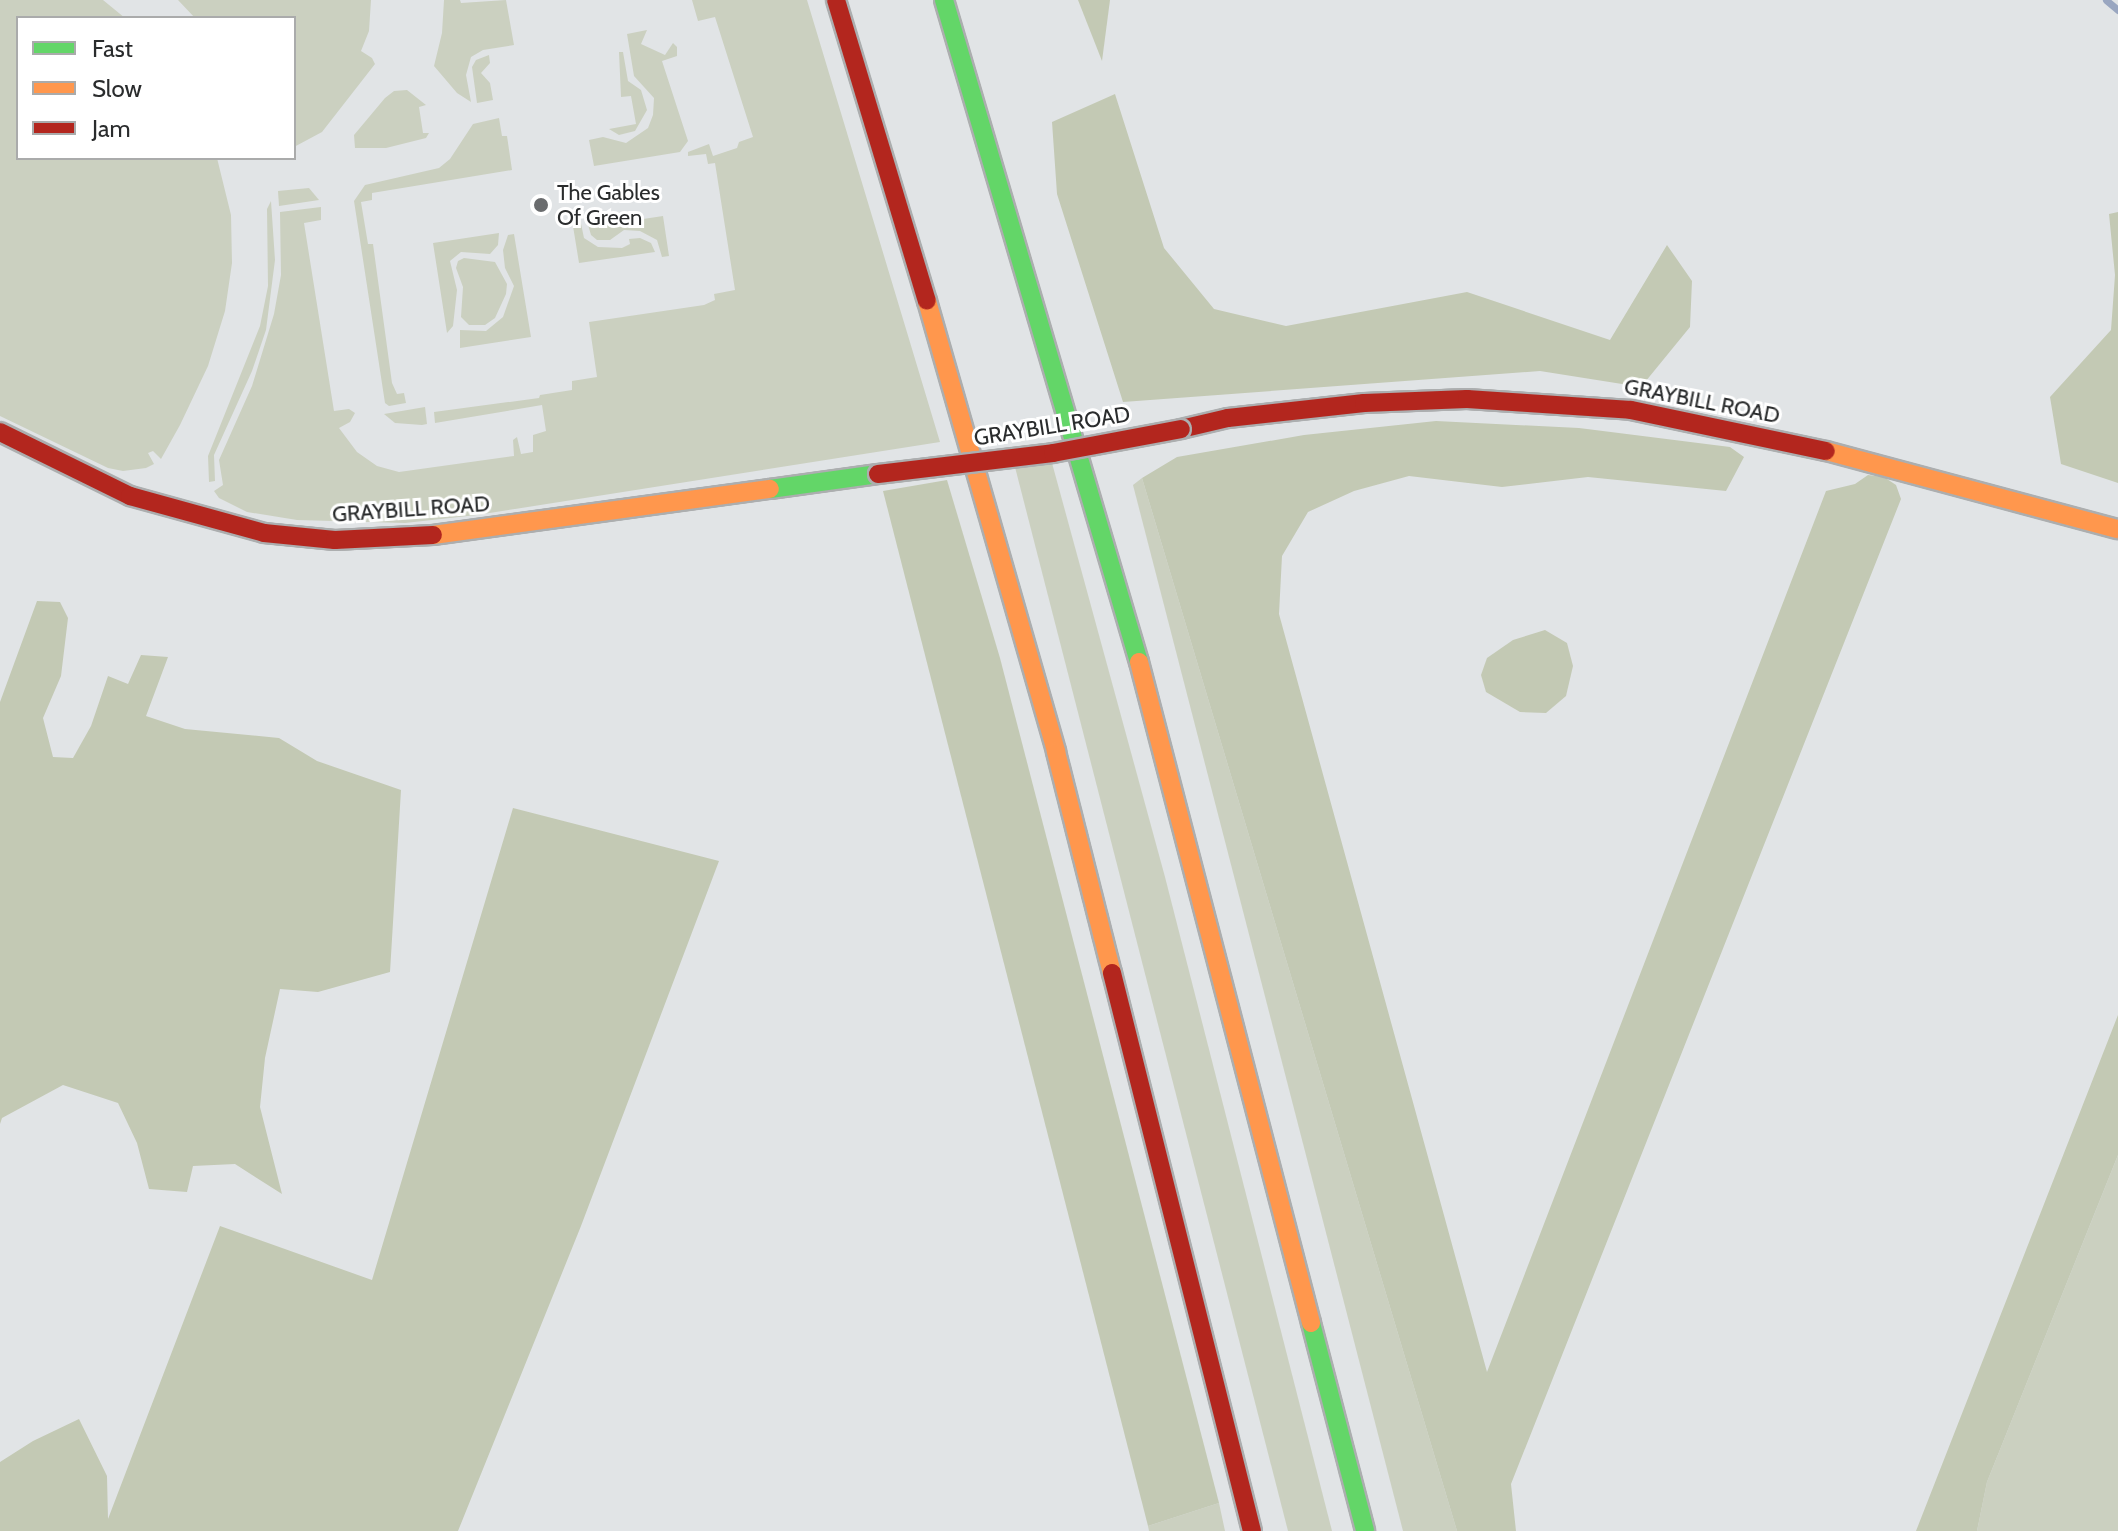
<!DOCTYPE html>
<style>
body{margin:0}
#map{position:relative;width:2118px;height:1531px;overflow:hidden;background:#e1e4e6;font-family:Cabin,sans-serif}
div>[style]{position:absolute}
.green>*{inset:0;background:#cbd0c0}
.forest>*{inset:0;background:#c3c9b4}
.stream>*{height:7px;margin:-3.5px;padding:0 3.5px;transform-origin:3.5px;border-radius:3.5px;background:#99a6c0}
.roads{filter:drop-shadow(2px 0 #acaeaf) drop-shadow(-2px 0 #acaeaf) drop-shadow(0 2px #acaeaf) drop-shadow(0 -2px #acaeaf)}
.fast>*{height:18px;margin:-9px;padding:0 9px;transform-origin:9px;border-radius:9px;background:#63d668}
.slow>*{height:18px;margin:-9px;padding:0 9px;transform-origin:9px;border-radius:9px;background:#ff974d}
.jam>*{height:18px;margin:-9px;padding:0 9px;transform-origin:9px;border-radius:9px;background:#b3261e}
.bridges{filter:drop-shadow(2px 0 #acaeaf) drop-shadow(-2px 0 #acaeaf) drop-shadow(0 2px #acaeaf) drop-shadow(0 -2px #acaeaf)}
.jam-bridge>*{height:18px;margin:-9px;padding:0 9px;transform-origin:9px;border-radius:9px;background:#b3261e}
.dots>*{width:22px;height:22px;translate:-50% -50%;box-sizing:border-box;border:4px solid #fff;border-radius:50%}
span{translate:-50% -50%;white-space:nowrap;text-align:center;line-height:1.15;-webkit-text-stroke:6px #fff;paint-order:stroke}
.poi-label{font-size:22px;color:#2a2c2d}
.left{translate:0 -50%;text-align:left}
.street-label{font-size:22px;color:#2a2c2d}
.legend{position:absolute;left:16px;top:16px;width:280px;height:144px;box-sizing:border-box;background:#fff;border:2px solid #aaabab;margin:0;padding:10px 14px;list-style:none;font-size:24px;color:#2a2c2d}
.legend li{display:flex;align-items:center;gap:16px;height:40px}
.legend b{width:40px;border:2px solid #aaabab}
</style>
<div id="map">
<div class="green">
<div style="clip-path:polygon(0 0,103px 0,125px 18px,18px 18px,18px 158px,217px 158px,231px 215px,232px 263px,225px 311px,208px 366px,180px 425px,161px 459px,153px 451px,148px 453px,154px 464px,146px 468px,123px 471px,108px 468px,0 416px)"></div>
<div style="clip-path:polygon(178px 0,371px 0,369px 31px,361px 51px,372px 58px,375px 64px,322px 132px,294px 147px,294px 18px,195px 18px)"></div>
<div style="clip-path:polygon(444px 0,460px 0,461px 3px,506px 0,514px 45px,483px 50px,471px 57px,466px 75px,471px 102px,457px 93px,434px 66px,442px 33px)"></div>
<div style="clip-path:polygon(692px 0,807px 0,940px 442px,477px 515px,405px 523px,297px 520px,247px 512px,219px 498px,214px 491px,223px 485px,219px 460px,252px 386px,274px 314px,281px 275px,280px 212px,321px 207px,321px 220px,304px 223px,334px 411px,349px 409px,355px 413px,350px 422px,339px 428px,357px 452px,377px 466px,399px 472px,514px 456px,513px 440px,517px 437px,521px 454px,533px 452px,533px 435px,546px 431px,542px 405px,435px 423px,434px 412px,539px 398px,540px 395px,572px 390px,572px 381px,597px 377px,589px 322px,704px 305px,715px 300px,714px 294px,735px 290px,715px 163px,708px 164px,706px 154px,688px 156px,688px 152px,709px 144px,713px 156px,737px 148px,739px 142px,753px 137px,715px 17px,698px 21px)"></div>
<div style="clip-path:polygon(647px 30px,641px 44px,665px 55px,673px 43px,677px 47px,677px 56px,662px 61px,688px 141px,680px 152px,594px 166px,589px 140px,603px 137px,626px 143px,648px 128px,653px 115px,654px 98px,634px 76px,627px 34px)"></div>
<div style="clip-path:polygon(619px 52px,623px 52px,628px 81px,641px 90px,647px 110px,635px 131px,619px 135px,609px 129px,636px 124px,631px 96px,621px 97px)"></div>
<div style="clip-path:polygon(489px 55px,490px 63px,481px 73px,490px 83px,493px 100px,477px 103px,472px 67px,476px 60px)"></div>
<div style="clip-path:polygon(407px 90px,426px 105px,419px 107px,423px 133px,429px 133px,426px 138px,386px 148px,355px 148px,354px 135px,385px 98px,394px 91px)"></div>
<div style="clip-path:polygon(499px 118px,502px 136px,507px 136px,512px 170px,372px 193px,372px 200px,361px 202px,368px 244px,373px 244px,392px 383px,397px 394px,404px 393px,406px 403px,389px 406px,385px 403px,354px 201px,365px 185px,439px 168px,450px 159px,473px 124px)"></div>
<div style="clip-path:polygon(309px 188px,319px 200px,279px 206px,278px 191px)"></div>
<div style="clip-path:polygon(271px 201px,275px 260px,266px 330px,252px 371px,214px 455px,215px 481px,209px 482px,208px 456px,260px 326px,268px 286px,267px 209px)"></div>
<div style="clip-path:polygon(595px 216px,597px 226px,663px 216px,669px 256px,662px 257px,657px 240px,640px 231px,624px 230px,610px 240px,597px 240px,591px 235px,586px 218px)"></div>
<div style="clip-path:polygon(580px 219px,584px 238px,598px 247px,622px 248px,630px 244px,629px 239px,640px 238px,651px 243px,655px 252px,579px 263px,572px 220px)"></div>
<div style="clip-path:polygon(499px 233px,498px 245px,490px 254px,461px 252px,450px 261px,457px 290px,453px 326px,447px 333px,433px 243px)"></div>
<div style="clip-path:polygon(514px 234px,531px 337px,460px 348px,460px 330px,486px 331px,503px 317px,514px 286px,505px 268px,503px 250px,508px 235px)"></div>
<div style="clip-path:polygon(464px 258px,495px 262px,507px 284px,506px 294px,495px 318px,485px 325px,469px 325px,461px 317px,463px 287px,456px 268px,458px 261px)"></div>
<div style="clip-path:polygon(425px 407px,427px 424px,422px 425px,395px 423px,384px 414px)"></div>
<div style="clip-path:polygon(1052px 463px,1165px 877px,1332px 1531px,1288px 1531px,1015px 467px)"></div>
<div style="clip-path:polygon(1142px 478px,1457px 1531px,1403px 1531px,1133px 485px)"></div>
<div style="clip-path:polygon(2118px 1155px,2118px 1531px,1977px 1531px,1987px 1482px)"></div>
<div style="clip-path:polygon(1219px 1503px,1225px 1531px,1149px 1531px,1148px 1526px)"></div>
</div>
<div class="forest">
<div style="clip-path:polygon(1078px 0,1110px 0,1102px 61px)"></div>
<div style="clip-path:polygon(1115px 94px,1164px 248px,1214px 309px,1286px 326px,1467px 292px,1610px 340px,1667px 245px,1692px 281px,1690px 327px,1641px 387px,1540px 371px,1123px 402px,1057px 194px,1052px 122px)"></div>
<div style="clip-path:polygon(2118px 212px,2118px 483px,2061px 464px,2050px 397px,2111px 330px,2115px 275px,2109px 214px)"></div>
<div style="clip-path:polygon(1436px 421px,1579px 428px,1730px 447px,1744px 457px,1726px 491px,1588px 477px,1502px 487px,1409px 476px,1354px 491px,1308px 512px,1282px 556px,1279px 614px,1487px 1372px,1826px 491px,1855px 484px,1868px 475px,1884px 477px,1896px 485px,1901px 499px,1511px 1484px,1516px 1531px,1457px 1531px,1142px 478px,1177px 457px,1304px 435px)"></div>
<div style="clip-path:polygon(947px 480px,1000px 658px,1219px 1503px,1148px 1526px,883px 491px)"></div>
<div style="clip-path:polygon(37px 601px,60px 602px,68px 618px,61px 676px,43px 718px,53px 757px,73px 758px,91px 726px,108px 676px,128px 684px,141px 655px,168px 657px,146px 716px,185px 729px,279px 738px,317px 761px,401px 790px,390px 972px,318px 992px,280px 989px,265px 1058px,260px 1107px,282px 1194px,235px 1164px,193px 1166px,187px 1192px,149px 1189px,137px 1143px,118px 1103px,63px 1085px,2px 1118px,0 1124px,0 702px)"></div>
<div style="clip-path:polygon(1545px 630px,1567px 643px,1573px 666px,1566px 696px,1546px 713px,1520px 712px,1486px 692px,1481px 675px,1487px 658px,1513px 640px)"></div>
<div style="clip-path:polygon(513px 808px,719px 861px,581px 1226px,458px 1531px,0 1531px,0 1462px,33px 1441px,79px 1419px,107px 1476px,108px 1519px,220px 1226px,372px 1280px)"></div>
<div style="clip-path:polygon(2118px 1015px,2118px 1155px,1987px 1482px,1977px 1531px,1916px 1531px)"></div>
</div>
<div class="stream">
<div style="left:2106px;top:0;width:16px;rotate:40deg"></div>
</div>
<div class="roads">
<div class="fast">
<div style="left:944px;top:0;width:690px;rotate:73.59deg"></div>
<div style="left:770px;top:489px;width:109px;rotate:-7.9deg"></div>
<div style="left:1311px;top:1323px;width:215px;rotate:75.4deg"></div>
</div>
<div class="slow">
<div style="left:927px;top:301px;width:469px;rotate:74deg"></div>
<div style="left:1056px;top:752px;width:228px;rotate:75.8deg"></div>
<div style="left:1826px;top:451px;width:302px;rotate:15deg"></div>
<div style="left:433px;top:535px;width:340px;rotate:-7.8deg"></div>
<div style="left:1139px;top:662px;width:683px;rotate:75.41deg"></div>
</div>
<div class="jam">
<div style="left:836px;top:0;width:314px;rotate:73.2deg"></div>
<div style="left:1181px;top:429px;width:48px;rotate:-13.2deg"></div>
<div style="left:1228px;top:418px;width:137px;rotate:-6.3deg"></div>
<div style="left:1364px;top:403px;width:103px;rotate:-2.2deg"></div>
<div style="left:1467px;top:399px;width:164px;rotate:3.8deg"></div>
<div style="left:1631px;top:410px;width:199px;rotate:11.9deg"></div>
<div style="left:0;top:432px;width:145px;rotate:26.2deg"></div>
<div style="left:130px;top:496px;width:139px;rotate:15.4deg"></div>
<div style="left:264px;top:533px;width:71px;rotate:5.6deg"></div>
<div style="left:335px;top:540px;width:98px;rotate:-2.9deg"></div>
<div style="left:1112px;top:973px;width:575px;rotate:75.92deg"></div>
</div>
</div>
<div class="bridges">
<div class="jam-bridge">
<div style="left:878px;top:474px;width:176px;rotate:-6.8deg"></div>
<div style="left:1053px;top:453px;width:130px;rotate:-10.6deg"></div>
</div>
</div>
<div class="dots">
<div style="left:541px;top:205px;background:#6a6c6e"></div>
</div>
<div class="poi-label">
<span class="left" style="left:557px;top:205px">The Gables<br>Of Green</span>
</div>
<div class="street-label">
<span style="left:1702px;top:401px;rotate:11deg">GRAYBILL ROAD</span>
<span style="left:1052px;top:426px;rotate:-9deg">GRAYBILL ROAD</span>
<span style="left:411px;top:509px;rotate:-4deg">GRAYBILL ROAD</span>
</div>
<ul class="legend">
<li><b style="height:10px;background:#63d668"></b>Fast</li>
<li><b style="height:10px;background:#ff974d"></b>Slow</li>
<li><b style="height:10px;background:#b3261e"></b>Jam</li>
</ul>
</div>
